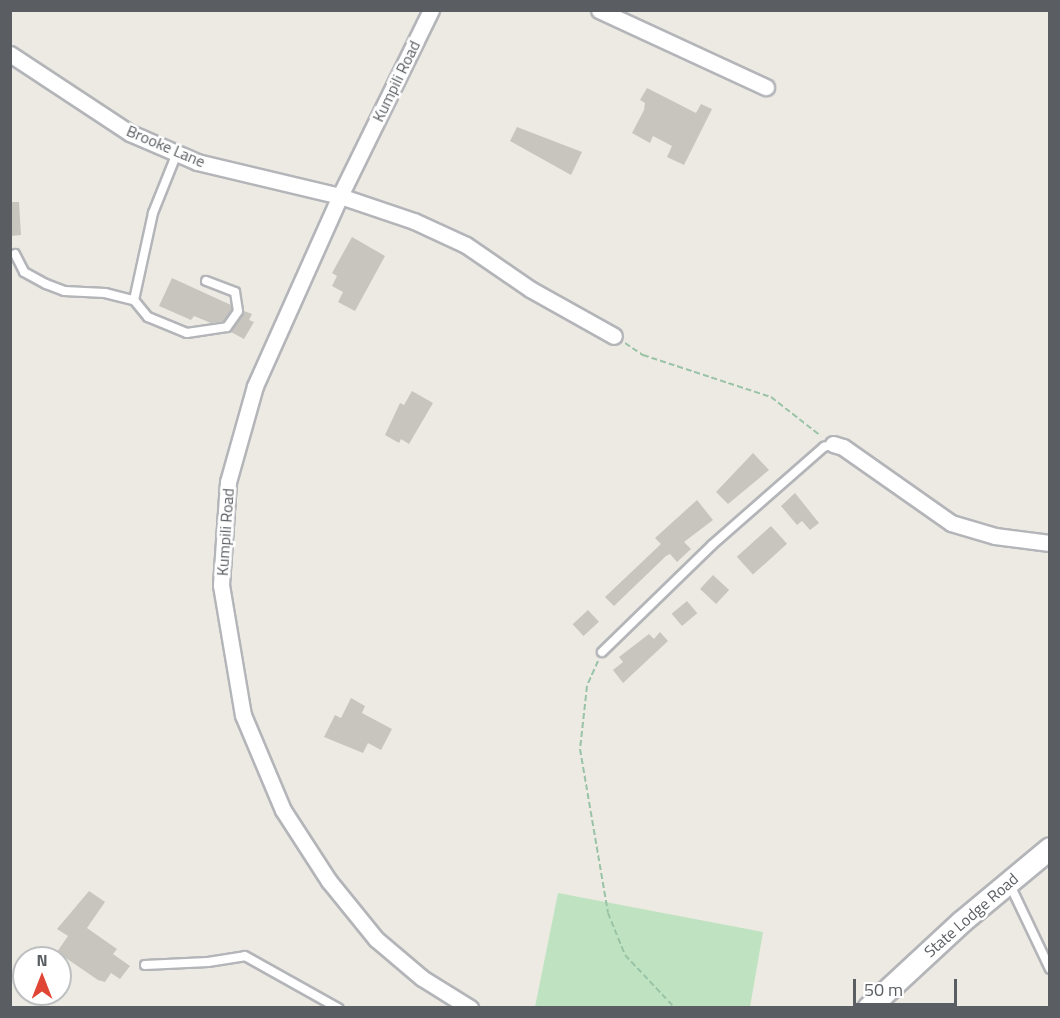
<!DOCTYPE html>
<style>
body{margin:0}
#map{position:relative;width:1060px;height:1018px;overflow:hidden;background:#eceae2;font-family:"Titillium Web",sans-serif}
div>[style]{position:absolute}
.green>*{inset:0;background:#bfe3c0}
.building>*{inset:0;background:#c8c5bf;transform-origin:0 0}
.path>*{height:2px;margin-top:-1px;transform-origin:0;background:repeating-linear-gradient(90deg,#99c3a6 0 6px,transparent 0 9px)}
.roads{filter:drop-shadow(2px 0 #b3b5b9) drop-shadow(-2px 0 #b3b5b9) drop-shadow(0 2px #b3b5b9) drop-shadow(0 -2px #b3b5b9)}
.lane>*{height:8px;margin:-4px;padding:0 4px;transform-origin:4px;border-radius:4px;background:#fff}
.street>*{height:15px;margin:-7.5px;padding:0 7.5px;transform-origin:7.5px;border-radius:7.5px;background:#fff}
.secondary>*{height:21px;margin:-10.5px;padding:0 10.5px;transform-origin:10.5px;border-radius:10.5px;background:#fff}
span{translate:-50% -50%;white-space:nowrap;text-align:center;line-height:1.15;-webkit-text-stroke:5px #fff;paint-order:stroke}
.street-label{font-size:16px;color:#5a5e62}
.frame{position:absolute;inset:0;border:12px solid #5a5e62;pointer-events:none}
.north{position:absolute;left:12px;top:946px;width:60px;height:60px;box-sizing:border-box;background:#fff;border:2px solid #bdbfc0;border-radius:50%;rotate:0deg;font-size:16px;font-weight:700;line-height:24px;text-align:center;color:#5a5e62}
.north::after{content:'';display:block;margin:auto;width:21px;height:27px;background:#e04635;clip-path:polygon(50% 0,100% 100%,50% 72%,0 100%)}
.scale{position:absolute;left:853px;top:979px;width:104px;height:27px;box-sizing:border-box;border:3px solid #5a5e62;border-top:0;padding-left:8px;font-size:18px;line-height:21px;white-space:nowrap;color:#5a5e62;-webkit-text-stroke:4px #fff;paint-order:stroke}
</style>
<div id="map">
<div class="green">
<div style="clip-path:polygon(558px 893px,763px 932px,750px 1007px,535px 1007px)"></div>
</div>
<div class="building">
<div style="clip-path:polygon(647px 88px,696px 113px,701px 104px,712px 109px,684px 165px,667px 157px,672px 146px,653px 136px,650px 143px,632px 133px,644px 110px,645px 103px,640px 100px)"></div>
<div style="clip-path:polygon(517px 127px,582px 152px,571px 175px,510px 141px)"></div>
<div style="clip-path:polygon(10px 202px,19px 202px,21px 235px,10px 236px)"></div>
<div style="clip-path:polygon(352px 237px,385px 256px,355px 311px,338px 302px,343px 292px,332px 286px,337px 276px,332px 273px)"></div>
<div style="clip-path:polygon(172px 278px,231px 305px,232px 310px,224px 321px,211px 323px,194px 316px,191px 320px,159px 306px)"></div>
<div style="clip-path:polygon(244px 311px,252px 314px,249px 320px,254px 322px,244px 339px,231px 332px)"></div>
<div style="clip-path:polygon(412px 391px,433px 403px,409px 444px,401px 439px,399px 443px,385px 435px,400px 403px,404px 405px)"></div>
<div style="clip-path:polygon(753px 453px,769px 470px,728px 504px,716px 492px)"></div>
<div style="clip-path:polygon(795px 493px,819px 523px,810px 530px,802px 521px,797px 525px,781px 506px)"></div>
<div style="clip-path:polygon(697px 500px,713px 520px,684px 542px,691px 549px,677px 562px,670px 554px,666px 556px,614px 606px,605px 597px,661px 544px,655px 538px)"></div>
<div style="left:771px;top:526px;width:24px;height:46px;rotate:48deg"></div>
<div style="left:713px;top:575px;width:22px;height:19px;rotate:43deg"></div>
<div style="left:687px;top:601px;width:16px;height:20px;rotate:50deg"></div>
<div style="left:588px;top:610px;width:16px;height:21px;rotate:47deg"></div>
<div style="clip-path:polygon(660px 632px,668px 641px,623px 683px,613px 670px,623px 662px,619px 657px,649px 634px,654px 639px)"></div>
<div style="clip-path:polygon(351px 698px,365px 706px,362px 713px,392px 729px,381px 750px,368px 743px,363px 753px,324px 737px,335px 715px,341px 718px)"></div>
<div style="clip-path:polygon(89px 891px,105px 902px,87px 928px,117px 949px,113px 954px,130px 966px,120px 979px,111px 973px,105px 982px,98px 980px,57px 952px,68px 936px,57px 929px)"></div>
</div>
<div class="path">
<div style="left:625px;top:343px;width:22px;rotate:34deg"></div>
<div style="left:643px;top:355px;width:135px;rotate:18.2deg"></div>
<div style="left:771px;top:397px;width:63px;rotate:38deg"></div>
<div style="left:598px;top:661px;width:27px;rotate:114deg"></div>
<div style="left:587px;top:686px;width:63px;rotate:96.3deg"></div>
<div style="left:580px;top:749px;width:166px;rotate:80.3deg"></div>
<div style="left:608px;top:913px;width:45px;rotate:68deg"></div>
<div style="left:625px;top:955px;width:73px;rotate:46.7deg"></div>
</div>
<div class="roads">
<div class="lane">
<div style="left:177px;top:153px;width:65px;rotate:111.8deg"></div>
<div style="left:153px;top:213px;width:89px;rotate:102.3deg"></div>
<div style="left:134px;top:300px;width:22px;rotate:51deg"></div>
<div style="left:148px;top:317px;width:42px;rotate:22.3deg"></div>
<div style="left:187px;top:333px;width:40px;rotate:-8.5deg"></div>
<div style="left:227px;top:327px;width:19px;rotate:-55deg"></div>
<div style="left:238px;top:311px;width:19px;rotate:-99deg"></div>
<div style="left:235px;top:292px;width:31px;rotate:-159deg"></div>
<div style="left:15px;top:254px;width:20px;rotate:63deg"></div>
<div style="left:24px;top:272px;width:25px;rotate:29deg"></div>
<div style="left:46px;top:284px;width:19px;rotate:21deg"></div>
<div style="left:64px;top:291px;width:41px;rotate:2.8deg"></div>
<div style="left:105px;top:293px;width:30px;rotate:14deg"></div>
<div style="left:602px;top:652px;width:153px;rotate:-44.2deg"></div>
<div style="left:712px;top:545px;width:149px;rotate:-41.2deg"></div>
<div style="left:824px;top:447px;width:9px;rotate:-18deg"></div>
<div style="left:1009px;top:883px;width:95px;rotate:64.5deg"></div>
<div style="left:145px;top:965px;width:63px;rotate:-2.7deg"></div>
<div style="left:208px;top:962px;width:37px;rotate:-9deg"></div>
<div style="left:245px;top:956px;width:107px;rotate:29.2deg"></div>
</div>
<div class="street">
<div style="left:431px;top:10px;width:207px;rotate:116.1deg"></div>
<div style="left:340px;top:196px;width:208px;rotate:114.1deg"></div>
<div style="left:255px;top:386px;width:100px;rotate:105.7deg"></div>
<div style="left:228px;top:482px;width:103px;rotate:93.9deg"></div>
<div style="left:221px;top:585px;width:132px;rotate:80.4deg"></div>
<div style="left:243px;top:715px;width:103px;rotate:67.2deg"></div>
<div style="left:283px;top:810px;width:85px;rotate:57.1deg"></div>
<div style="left:329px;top:881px;width:75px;rotate:51deg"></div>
<div style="left:376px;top:939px;width:60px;rotate:40.3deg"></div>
<div style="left:422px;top:978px;width:57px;rotate:32deg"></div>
<div style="left:599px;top:10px;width:184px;rotate:24.8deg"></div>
<div style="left:10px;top:54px;width:144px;rotate:33.4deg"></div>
<div style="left:130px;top:133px;width:73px;rotate:23.4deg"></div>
<div style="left:197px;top:162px;width:147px;rotate:13.4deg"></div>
<div style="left:340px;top:196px;width:78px;rotate:18.7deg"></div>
<div style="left:414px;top:221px;width:57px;rotate:24.8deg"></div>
<div style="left:466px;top:245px;width:78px;rotate:34.5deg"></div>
<div style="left:530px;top:289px;width:96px;rotate:29.2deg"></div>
<div style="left:833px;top:444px;width:10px;rotate:17deg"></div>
<div style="left:843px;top:447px;width:132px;rotate:35.1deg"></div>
<div style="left:951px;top:523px;width:46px;rotate:16.5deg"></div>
<div style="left:995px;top:536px;width:55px;rotate:7.3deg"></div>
</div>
<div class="secondary">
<div style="left:868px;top:1008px;width:128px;rotate:-42.8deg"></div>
<div style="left:962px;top:921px;width:114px;rotate:-39.7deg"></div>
</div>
</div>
<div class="street-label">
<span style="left:396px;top:81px;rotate:-64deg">Kumpili Road</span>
<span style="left:166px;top:146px;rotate:23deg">Brooke Lane</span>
<span style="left:225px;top:532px;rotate:-86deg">Kumpili Road</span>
<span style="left:971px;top:915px;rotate:-41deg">State Lodge Road</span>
</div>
<div class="frame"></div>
<div class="north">N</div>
<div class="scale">50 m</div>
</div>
